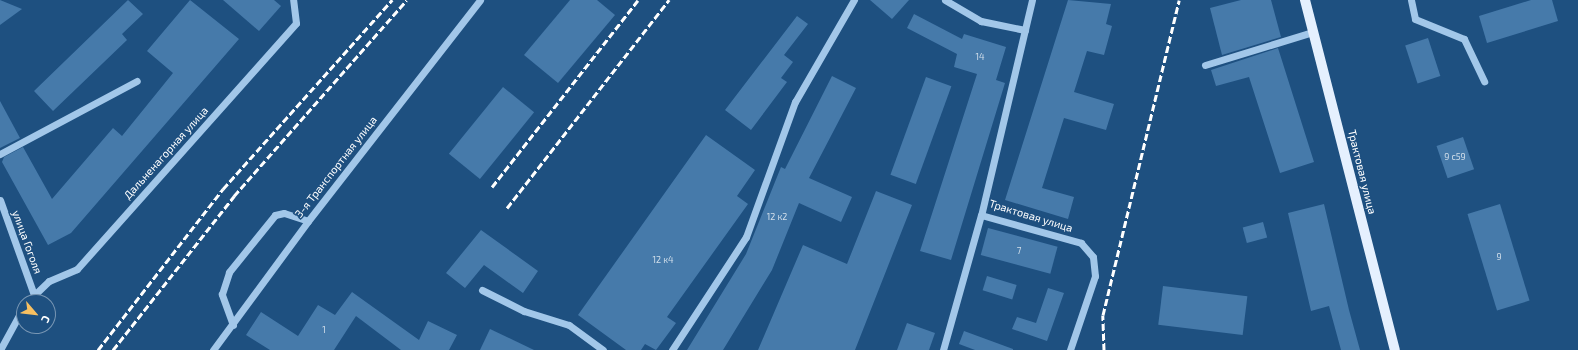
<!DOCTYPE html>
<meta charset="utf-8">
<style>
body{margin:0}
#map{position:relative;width:1578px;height:350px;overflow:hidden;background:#1e5080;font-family:"Exo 2",sans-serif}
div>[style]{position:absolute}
.building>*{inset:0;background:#467aaa;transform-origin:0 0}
.minor>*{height:7px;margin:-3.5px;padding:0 3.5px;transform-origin:3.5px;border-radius:3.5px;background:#a2c7e9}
.major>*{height:10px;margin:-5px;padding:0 5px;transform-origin:5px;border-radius:5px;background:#e5f0fe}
.rail>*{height:3px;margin-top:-1.5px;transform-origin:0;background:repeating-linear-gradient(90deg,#fff 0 7px,transparent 0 10px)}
span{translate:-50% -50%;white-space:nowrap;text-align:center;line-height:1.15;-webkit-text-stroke:3px #1e5080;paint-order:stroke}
.number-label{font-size:9px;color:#d1deea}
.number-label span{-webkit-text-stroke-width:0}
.street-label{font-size:11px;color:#fff}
.north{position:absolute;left:16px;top:294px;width:40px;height:40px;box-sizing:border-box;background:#1e5080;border:1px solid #7896b3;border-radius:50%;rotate:118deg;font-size:11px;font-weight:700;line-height:16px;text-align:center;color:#fff}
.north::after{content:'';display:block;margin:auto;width:14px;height:18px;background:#f8c061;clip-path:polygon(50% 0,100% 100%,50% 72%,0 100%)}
</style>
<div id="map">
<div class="building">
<div style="clip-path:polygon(0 0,22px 9px,0 25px)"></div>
<div style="clip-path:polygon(128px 0,143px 14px,122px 34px,127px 40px,53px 111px,34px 91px)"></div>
<div style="clip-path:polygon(190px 0,239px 39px,71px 233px,48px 245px,2px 162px,4px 157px,23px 147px,52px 199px,113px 128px,122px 136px,173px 73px,147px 51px)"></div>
<div style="clip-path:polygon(223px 0,274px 0,281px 6px,259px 31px)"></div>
<div style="clip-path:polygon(570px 0,597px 0,615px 15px,558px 83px,524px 55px)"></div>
<div style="clip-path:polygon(870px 0,909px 0,892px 19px)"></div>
<div style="clip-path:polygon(1068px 0,1111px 4px,1106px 24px,1112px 26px,1104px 55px,1087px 51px,1074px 92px,1114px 104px,1106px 130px,1064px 118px,1042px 188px,1074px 197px,1068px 219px,1005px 200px)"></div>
<div style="clip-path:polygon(1241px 0,1271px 0,1281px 37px,1222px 55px,1210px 8px)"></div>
<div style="clip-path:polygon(1531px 0,1552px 0,1558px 21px,1487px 43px,1479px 16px)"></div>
<div style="clip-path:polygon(914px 14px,962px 39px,964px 34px,1006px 47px,996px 80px,1005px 83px,951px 260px,920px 251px,977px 74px,954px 67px,957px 54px,907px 28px)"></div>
<div style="clip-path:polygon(797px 16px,808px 24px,784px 55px,793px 62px,781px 78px,787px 82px,751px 130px,725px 110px)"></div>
<div style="left:1428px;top:38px;width:40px;height:24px;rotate:72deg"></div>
<div style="clip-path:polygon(1278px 48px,1314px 162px,1280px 173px,1249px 77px,1216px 86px,1211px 70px)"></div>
<div style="clip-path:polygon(832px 76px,856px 88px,809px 178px,852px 197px,841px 222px,799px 203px,772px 270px,723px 350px,687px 350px,746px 254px,781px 167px,785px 169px)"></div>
<div style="left:926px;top:77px;width:27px;height:104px;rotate:20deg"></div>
<div style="left:503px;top:87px;width:40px;height:86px;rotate:39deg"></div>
<div style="clip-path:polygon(0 101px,20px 138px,0 148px)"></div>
<div style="clip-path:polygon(706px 135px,755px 170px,737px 196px,748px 204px,667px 317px,676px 323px,656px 350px,645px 344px,641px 350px,626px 350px,578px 315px)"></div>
<div style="left:1463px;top:137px;width:34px;height:28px;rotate:71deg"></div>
<div style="clip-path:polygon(876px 191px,912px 205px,855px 350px,758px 350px,803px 245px,847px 264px)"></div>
<div style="clip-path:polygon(1324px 204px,1349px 310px,1360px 350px,1341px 350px,1329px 306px,1311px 311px,1288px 213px)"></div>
<div style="left:1500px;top:204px;width:101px;height:34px;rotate:73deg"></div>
<div style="left:1263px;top:222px;width:16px;height:21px;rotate:75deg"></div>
<div style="left:988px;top:228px;width:72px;height:28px;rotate:15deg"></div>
<div style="clip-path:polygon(481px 230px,538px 271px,523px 293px,484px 265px,465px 288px,446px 273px)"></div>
<div style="left:987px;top:276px;width:31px;height:15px;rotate:17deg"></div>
<div style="left:1163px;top:286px;width:85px;height:39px;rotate:7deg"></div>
<div style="clip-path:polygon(1048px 288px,1064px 293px,1047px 341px,1012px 329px,1017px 317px,1036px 323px)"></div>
<div style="clip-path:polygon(352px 292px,419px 340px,428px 321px,457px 335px,449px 350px,401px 350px,356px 316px,334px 350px,270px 350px,246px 335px,261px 312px,298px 336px,318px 305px,335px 315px)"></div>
<div style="clip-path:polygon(907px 323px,935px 333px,929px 350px,897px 350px)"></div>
<div style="clip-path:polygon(490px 329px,534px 350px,480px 350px)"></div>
<div style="clip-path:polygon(964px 331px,1013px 349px,1013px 350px,975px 350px,959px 344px)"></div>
</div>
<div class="minor">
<div style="left:945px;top:0;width:42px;rotate:30.3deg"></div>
<div style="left:981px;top:21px;width:45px;rotate:11.6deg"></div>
<div style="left:1032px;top:0;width:221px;rotate:103.3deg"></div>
<div style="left:981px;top:215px;width:104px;rotate:15.6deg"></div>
<div style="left:1081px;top:243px;width:18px;rotate:49deg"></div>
<div style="left:1093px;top:257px;width:19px;rotate:84deg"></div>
<div style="left:1095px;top:276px;width:78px;rotate:108.7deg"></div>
<div style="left:1411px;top:0;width:19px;rotate:78deg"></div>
<div style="left:1415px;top:19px;width:53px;rotate:22.2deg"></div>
<div style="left:1464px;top:39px;width:47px;rotate:64.5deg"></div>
<div style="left:1205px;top:65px;width:113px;rotate:-17deg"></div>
<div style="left:0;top:154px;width:155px;rotate:-28.1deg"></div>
<div style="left:0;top:200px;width:98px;rotate:70.3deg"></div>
<div style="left:482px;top:290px;width:47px;rotate:26.6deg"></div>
<div style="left:524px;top:311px;width:47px;rotate:17.3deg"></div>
<div style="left:569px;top:325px;width:42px;rotate:36.3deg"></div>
<div style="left:27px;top:302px;width:30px;rotate:-44deg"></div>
<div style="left:49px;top:281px;width:30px;rotate:-23deg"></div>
<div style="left:77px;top:269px;width:329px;rotate:-48.3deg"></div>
<div style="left:296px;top:23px;width:23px;rotate:-97deg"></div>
<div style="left:233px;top:325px;width:33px;rotate:-110deg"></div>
<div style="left:222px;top:294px;width:23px;rotate:-72deg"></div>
<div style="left:229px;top:272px;width:73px;rotate:-51.1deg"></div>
<div style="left:275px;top:215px;width:9px;rotate:-13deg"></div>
<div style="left:284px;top:213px;width:25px;rotate:18deg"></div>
<div style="left:0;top:350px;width:50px;rotate:-61.4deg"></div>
<div style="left:213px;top:350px;width:160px;rotate:-53.6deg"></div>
<div style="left:308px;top:221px;width:280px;rotate:-52.1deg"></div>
<div style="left:672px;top:350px;width:135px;rotate:-56.8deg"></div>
<div style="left:746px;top:237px;width:144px;rotate:-70.1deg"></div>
<div style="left:795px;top:102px;width:118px;rotate:-60deg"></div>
<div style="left:943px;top:350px;width:140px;rotate:-74.3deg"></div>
</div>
<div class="major">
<div style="left:1305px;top:0;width:361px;rotate:75.6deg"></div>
</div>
<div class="rail">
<div style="left:492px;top:187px;width:237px;rotate:-52deg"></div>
<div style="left:507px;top:208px;width:264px;rotate:-52.1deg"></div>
<div style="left:98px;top:350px;width:204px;rotate:-52.2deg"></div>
<div style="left:223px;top:189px;width:254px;rotate:-48.2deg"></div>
<div style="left:113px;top:350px;width:196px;rotate:-51.8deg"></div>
<div style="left:234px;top:196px;width:261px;rotate:-48.6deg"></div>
<div style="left:1104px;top:350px;width:35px;rotate:-92deg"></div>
<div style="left:1103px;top:315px;width:324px;rotate:-76.4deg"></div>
</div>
<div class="number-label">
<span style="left:980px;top:57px">14</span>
<span style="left:1455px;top:157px">9 c59</span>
<span style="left:777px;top:217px">12 к2</span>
<span style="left:1019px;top:251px">7</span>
<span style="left:1499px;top:257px">9</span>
<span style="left:663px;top:260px">12 к4</span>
<span style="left:324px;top:330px">1</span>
</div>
<div class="street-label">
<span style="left:166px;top:153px;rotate:-48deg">Дальненагорная улица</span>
<span style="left:336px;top:167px;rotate:-52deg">3-я Транспортная улица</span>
<span style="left:1362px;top:172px;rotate:76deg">Трактовая улица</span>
<span style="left:1031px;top:216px;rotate:17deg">Трактовая улица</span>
<span style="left:27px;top:242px;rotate:70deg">улица Гоголя</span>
</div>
<div class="north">С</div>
</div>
